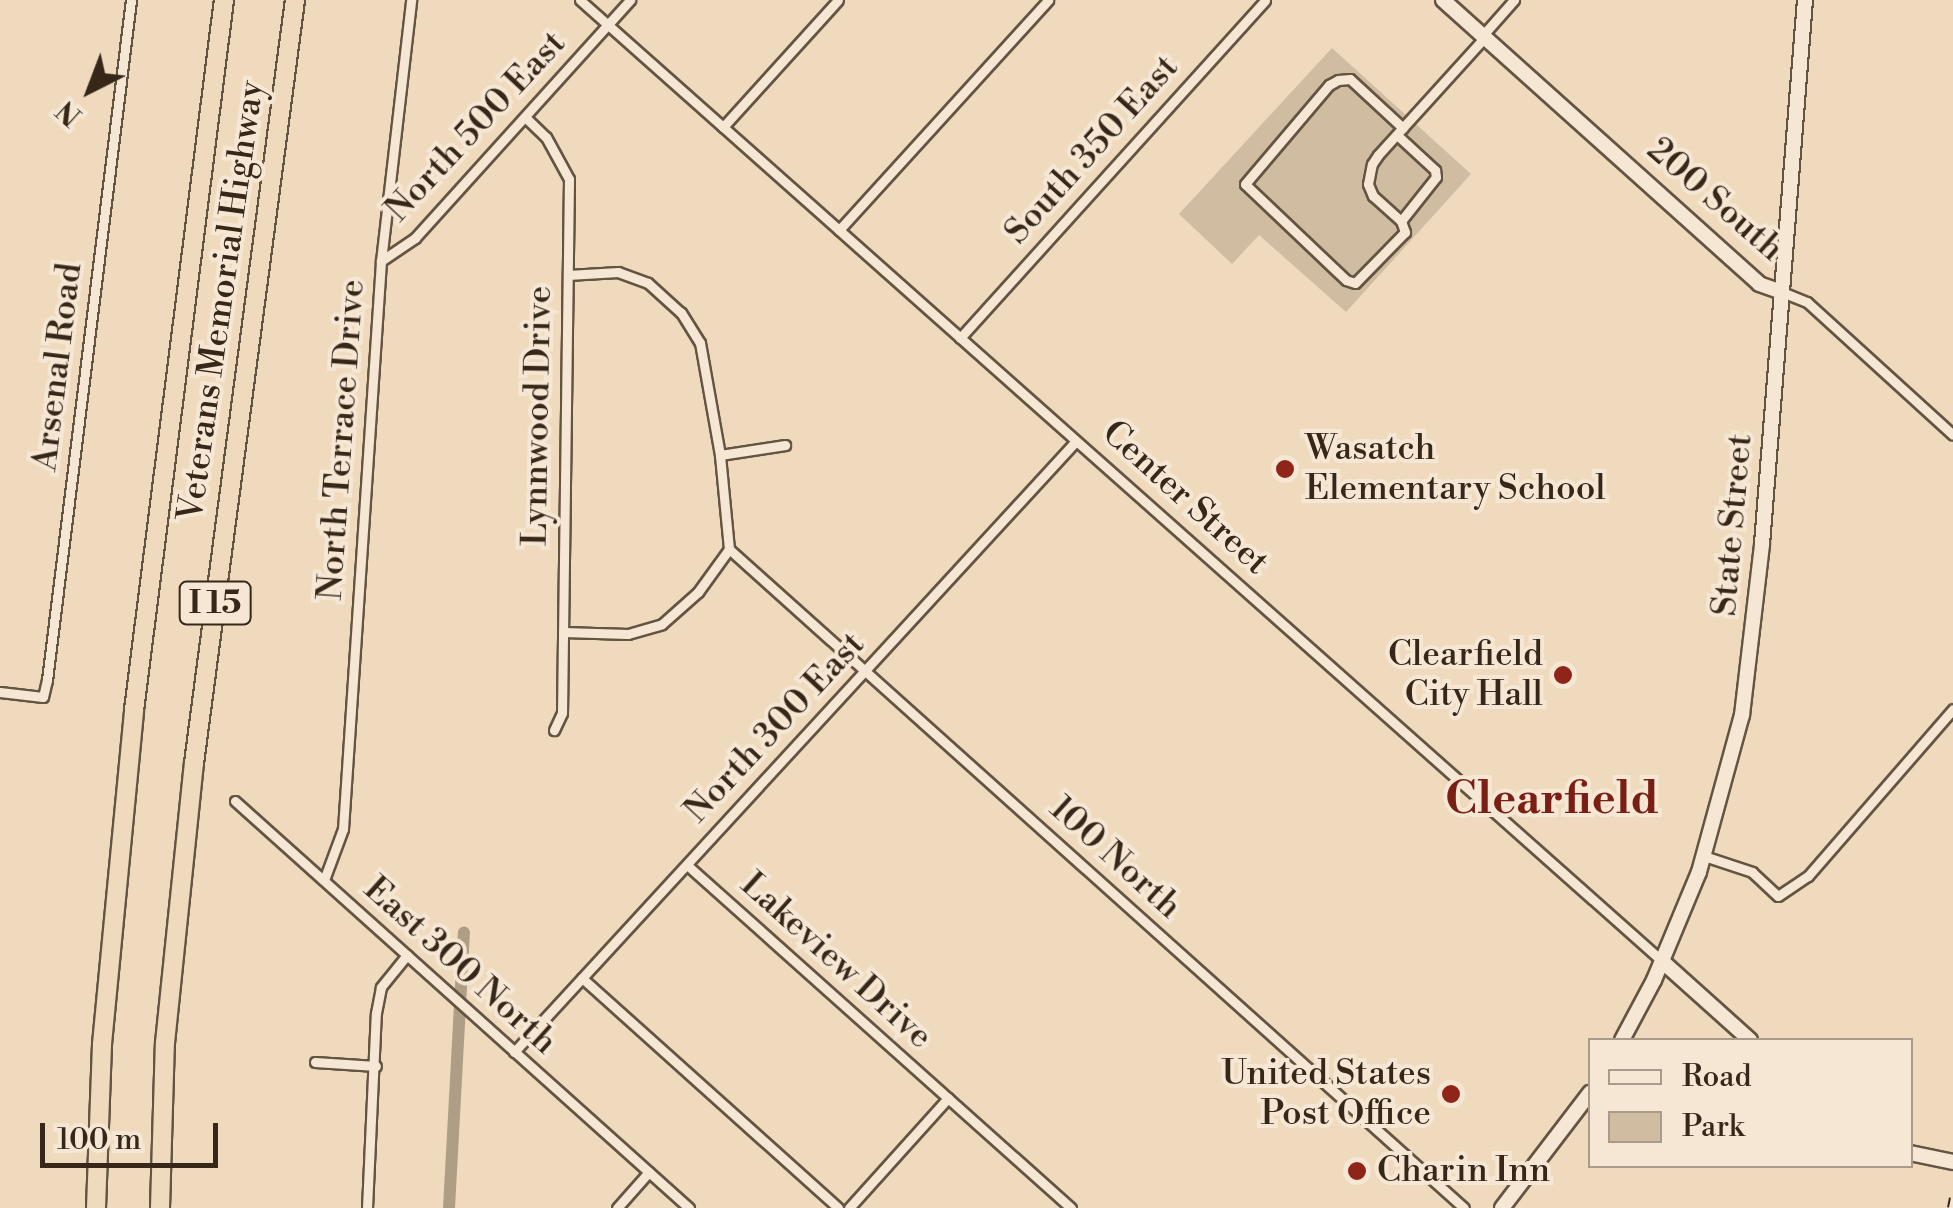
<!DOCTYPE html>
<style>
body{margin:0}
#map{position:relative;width:1953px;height:1208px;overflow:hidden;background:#efdabd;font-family:"Libre Bodoni",serif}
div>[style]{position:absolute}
.green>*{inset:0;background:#d0bca1}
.canal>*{height:12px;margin:-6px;padding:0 6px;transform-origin:6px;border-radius:6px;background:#b09d85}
.roads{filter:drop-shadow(2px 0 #645442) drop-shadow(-2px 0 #645442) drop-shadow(0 2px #645442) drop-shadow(0 -2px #645442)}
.street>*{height:9px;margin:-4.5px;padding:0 4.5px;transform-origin:4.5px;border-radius:4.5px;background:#f5e7d4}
.secondary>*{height:14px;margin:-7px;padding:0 7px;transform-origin:7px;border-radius:7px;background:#f5e7d4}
.highway>*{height:18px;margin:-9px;padding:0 9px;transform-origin:9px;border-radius:9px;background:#efdabd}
.rail>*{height:8px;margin-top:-4px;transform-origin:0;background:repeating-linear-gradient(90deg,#f5e7d4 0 11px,#362719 0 22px);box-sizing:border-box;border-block:2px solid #362719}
.dots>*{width:28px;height:28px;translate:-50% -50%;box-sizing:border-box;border:5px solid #f5e7d4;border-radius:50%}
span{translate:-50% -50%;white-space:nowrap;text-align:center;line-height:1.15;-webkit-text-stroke:8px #f5e7d4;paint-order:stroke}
.shield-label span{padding:2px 8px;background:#f5e7d4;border:2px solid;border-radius:8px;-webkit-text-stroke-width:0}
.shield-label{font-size:32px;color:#362719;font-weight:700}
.street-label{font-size:35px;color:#362719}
.poi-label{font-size:35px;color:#362719}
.left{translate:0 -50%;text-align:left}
.right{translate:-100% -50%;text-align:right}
.district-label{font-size:45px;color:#7a1f14;font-weight:700}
.legend{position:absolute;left:1588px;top:1038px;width:325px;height:130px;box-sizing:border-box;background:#f5e7d4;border:2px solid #a99a89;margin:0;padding:12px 18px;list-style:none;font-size:30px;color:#362719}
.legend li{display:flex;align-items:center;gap:20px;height:50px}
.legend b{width:50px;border:2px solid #a99a89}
.north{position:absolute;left:40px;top:40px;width:100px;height:100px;-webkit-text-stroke:8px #f5e7d4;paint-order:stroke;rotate:222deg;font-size:28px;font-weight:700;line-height:40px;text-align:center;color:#362719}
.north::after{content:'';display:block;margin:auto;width:35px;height:45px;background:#362719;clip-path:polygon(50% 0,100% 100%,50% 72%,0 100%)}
.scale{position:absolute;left:40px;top:1123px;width:178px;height:45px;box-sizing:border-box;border:5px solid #362719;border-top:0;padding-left:12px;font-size:30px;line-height:35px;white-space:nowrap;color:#362719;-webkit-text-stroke:8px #f5e7d4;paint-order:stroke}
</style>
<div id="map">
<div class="green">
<div style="clip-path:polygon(1332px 48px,1471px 174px,1346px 312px,1259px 235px,1232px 264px,1179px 214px)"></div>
</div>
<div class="canal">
<div style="left:449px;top:1208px;width:276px;rotate:-86.9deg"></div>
</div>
<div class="roads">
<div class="street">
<div style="left:580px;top:0;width:1447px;rotate:41.61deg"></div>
<div style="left:1483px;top:35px;width:47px;rotate:-48.5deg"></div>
<div style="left:525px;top:117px;width:29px;rotate:44deg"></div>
<div style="left:546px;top:137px;width:48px;rotate:61.3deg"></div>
<div style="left:569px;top:179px;width:534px;rotate:90.75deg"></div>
<div style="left:562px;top:713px;width:19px;rotate:115deg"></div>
<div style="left:723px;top:127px;width:171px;rotate:-47.8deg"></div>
<div style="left:1397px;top:135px;width:52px;rotate:42.6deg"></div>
<div style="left:1435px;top:170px;width:7px;rotate:82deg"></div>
<div style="left:1436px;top:177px;width:56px;rotate:128.5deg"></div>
<div style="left:1401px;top:221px;width:38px;rotate:-138deg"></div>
<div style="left:1373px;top:196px;width:13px;rotate:-113deg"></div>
<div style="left:1368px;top:184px;width:20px;rotate:-79deg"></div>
<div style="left:1372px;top:164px;width:11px;rotate:-56deg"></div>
<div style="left:1378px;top:155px;width:159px;rotate:-47.8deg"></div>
<div style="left:1401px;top:221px;width:12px;rotate:70deg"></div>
<div style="left:1405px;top:232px;width:71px;rotate:134.4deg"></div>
<div style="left:1355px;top:283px;width:9px;rotate:-162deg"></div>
<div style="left:1346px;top:280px;width:139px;rotate:-136.5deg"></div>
<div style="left:1245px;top:184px;width:130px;rotate:-49.7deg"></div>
<div style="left:1329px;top:85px;width:10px;rotate:-29deg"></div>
<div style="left:1338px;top:80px;width:12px;rotate:-5deg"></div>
<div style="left:1350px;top:79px;width:72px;rotate:42.8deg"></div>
<div style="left:839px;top:230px;width:311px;rotate:-47.7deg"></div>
<div style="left:381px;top:261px;width:41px;rotate:-34.1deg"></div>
<div style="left:415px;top:238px;width:321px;rotate:-47.9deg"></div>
<div style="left:1782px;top:292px;width:27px;rotate:22deg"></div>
<div style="left:1807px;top:302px;width:197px;rotate:42.3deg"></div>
<div style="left:960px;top:338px;width:455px;rotate:-47.9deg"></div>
<div style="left:720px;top:455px;width:66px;rotate:-8.7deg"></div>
<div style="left:729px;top:549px;width:987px;rotate:41.88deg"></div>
<div style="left:563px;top:632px;width:65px;rotate:1.8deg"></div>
<div style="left:628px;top:634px;width:35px;rotate:-16deg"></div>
<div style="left:662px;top:624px;width:48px;rotate:-41.6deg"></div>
<div style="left:698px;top:592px;width:53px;rotate:-54.2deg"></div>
<div style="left:729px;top:549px;width:94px;rotate:-95.5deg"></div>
<div style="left:720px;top:455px;width:114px;rotate:-100.1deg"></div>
<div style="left:700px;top:343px;width:36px;rotate:-122deg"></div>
<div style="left:681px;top:313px;width:45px;rotate:-137.7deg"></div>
<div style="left:648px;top:283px;width:32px;rotate:-160deg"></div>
<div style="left:618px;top:272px;width:50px;rotate:176.6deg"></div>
<div style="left:0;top:692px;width:43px;rotate:6.6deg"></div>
<div style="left:43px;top:697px;width:17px;rotate:-77deg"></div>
<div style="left:47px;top:680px;width:685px;rotate:-82.96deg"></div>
<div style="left:235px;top:801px;width:610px;rotate:41.88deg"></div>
<div style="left:1704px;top:856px;width:51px;rotate:18.4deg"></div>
<div style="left:1752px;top:872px;width:35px;rotate:43deg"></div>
<div style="left:1778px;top:896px;width:36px;rotate:-34deg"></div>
<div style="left:1808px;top:876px;width:221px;rotate:-49deg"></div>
<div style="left:687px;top:865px;width:515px;rotate:41.77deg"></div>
<div style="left:324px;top:880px;width:54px;rotate:-69.6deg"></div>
<div style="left:343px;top:829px;width:569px;rotate:-86.17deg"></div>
<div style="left:381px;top:261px;width:263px;rotate:-83.4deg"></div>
<div style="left:582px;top:978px;width:344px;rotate:41.9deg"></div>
<div style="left:514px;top:1052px;width:830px;rotate:-47.39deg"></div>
<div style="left:315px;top:1062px;width:61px;rotate:3.8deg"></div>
<div style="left:367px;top:1208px;width:195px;rotate:-87.4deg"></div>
<div style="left:376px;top:1013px;width:26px;rotate:-79deg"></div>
<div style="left:381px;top:987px;width:41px;rotate:-50.9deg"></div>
<div style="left:617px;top:1208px;width:48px;rotate:-48.4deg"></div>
<div style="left:849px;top:1208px;width:148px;rotate:-48deg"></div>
</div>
<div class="secondary">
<div style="left:1443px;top:0;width:425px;rotate:41.9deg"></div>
<div style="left:1759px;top:284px;width:24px;rotate:19deg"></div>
<div style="left:1663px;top:962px;width:117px;rotate:41.9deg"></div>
<div style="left:1622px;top:1040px;width:68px;rotate:-61.9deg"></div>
<div style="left:1654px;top:980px;width:117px;rotate:-67.4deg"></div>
<div style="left:1699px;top:872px;width:163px;rotate:-74.7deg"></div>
<div style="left:1742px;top:715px;width:172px;rotate:-83.3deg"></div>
<div style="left:1762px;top:544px;width:546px;rotate:-85.48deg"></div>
<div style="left:1910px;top:1153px;width:44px;rotate:11.8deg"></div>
<div style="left:1502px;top:1208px;width:145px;rotate:-52.6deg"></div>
</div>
<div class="highway">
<div style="left:96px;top:1208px;width:164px;rotate:-87.9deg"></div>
<div style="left:102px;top:1044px;width:336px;rotate:-84.5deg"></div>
<div style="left:134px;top:710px;width:716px;rotate:-82.78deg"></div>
<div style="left:160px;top:1208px;width:165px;rotate:-88.3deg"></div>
<div style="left:165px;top:1043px;width:281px;rotate:-84.1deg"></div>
<div style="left:194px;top:763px;width:770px;rotate:-82.46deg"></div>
</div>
</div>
<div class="rail">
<div style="left:1951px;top:1208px;width:10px;rotate:-79deg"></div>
</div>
<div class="dots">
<div style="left:1285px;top:469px;background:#8f2418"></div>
<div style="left:1563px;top:675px;background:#8f2418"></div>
<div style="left:1451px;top:1094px;background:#8f2418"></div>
<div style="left:1357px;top:1171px;background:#8f2418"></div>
</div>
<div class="shield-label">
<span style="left:215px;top:603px">I 15</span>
</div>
<div class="street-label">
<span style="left:476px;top:127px;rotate:-47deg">North 500 East</span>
<span style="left:1092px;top:150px;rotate:-48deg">South 350 East</span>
<span style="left:1715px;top:200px;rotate:41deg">200 South</span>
<span style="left:222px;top:301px;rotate:-82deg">Veterans Memorial Highway</span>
<span style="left:58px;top:367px;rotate:-83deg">Arsenal Road</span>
<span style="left:538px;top:416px;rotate:-89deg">Lynnwood Drive</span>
<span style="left:342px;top:440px;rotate:-86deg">North Terrace Drive</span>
<span style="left:1185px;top:498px;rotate:42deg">Center Street</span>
<span style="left:1733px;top:525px;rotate:-85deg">State Street</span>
<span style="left:775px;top:728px;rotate:-47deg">North 300 East</span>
<span style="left:1115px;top:858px;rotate:42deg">100 North</span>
<span style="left:836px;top:961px;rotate:42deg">Lakeview Drive</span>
<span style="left:460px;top:966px;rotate:42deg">East 300 North</span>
</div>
<div class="poi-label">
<span class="left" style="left:1305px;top:469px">Wasatch<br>Elementary School</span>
<span class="right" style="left:1543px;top:675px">Clearfield<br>City Hall</span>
<span class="right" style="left:1431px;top:1094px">United States<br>Post Office</span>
<span class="left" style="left:1377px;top:1171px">Charin Inn</span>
</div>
<div class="district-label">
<span style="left:1552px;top:800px">Clearfield</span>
</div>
<ul class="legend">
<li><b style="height:12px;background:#f5e7d4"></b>Road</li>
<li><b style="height:28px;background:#d0bca1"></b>Park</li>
</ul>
<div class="north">N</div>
<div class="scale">100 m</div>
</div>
